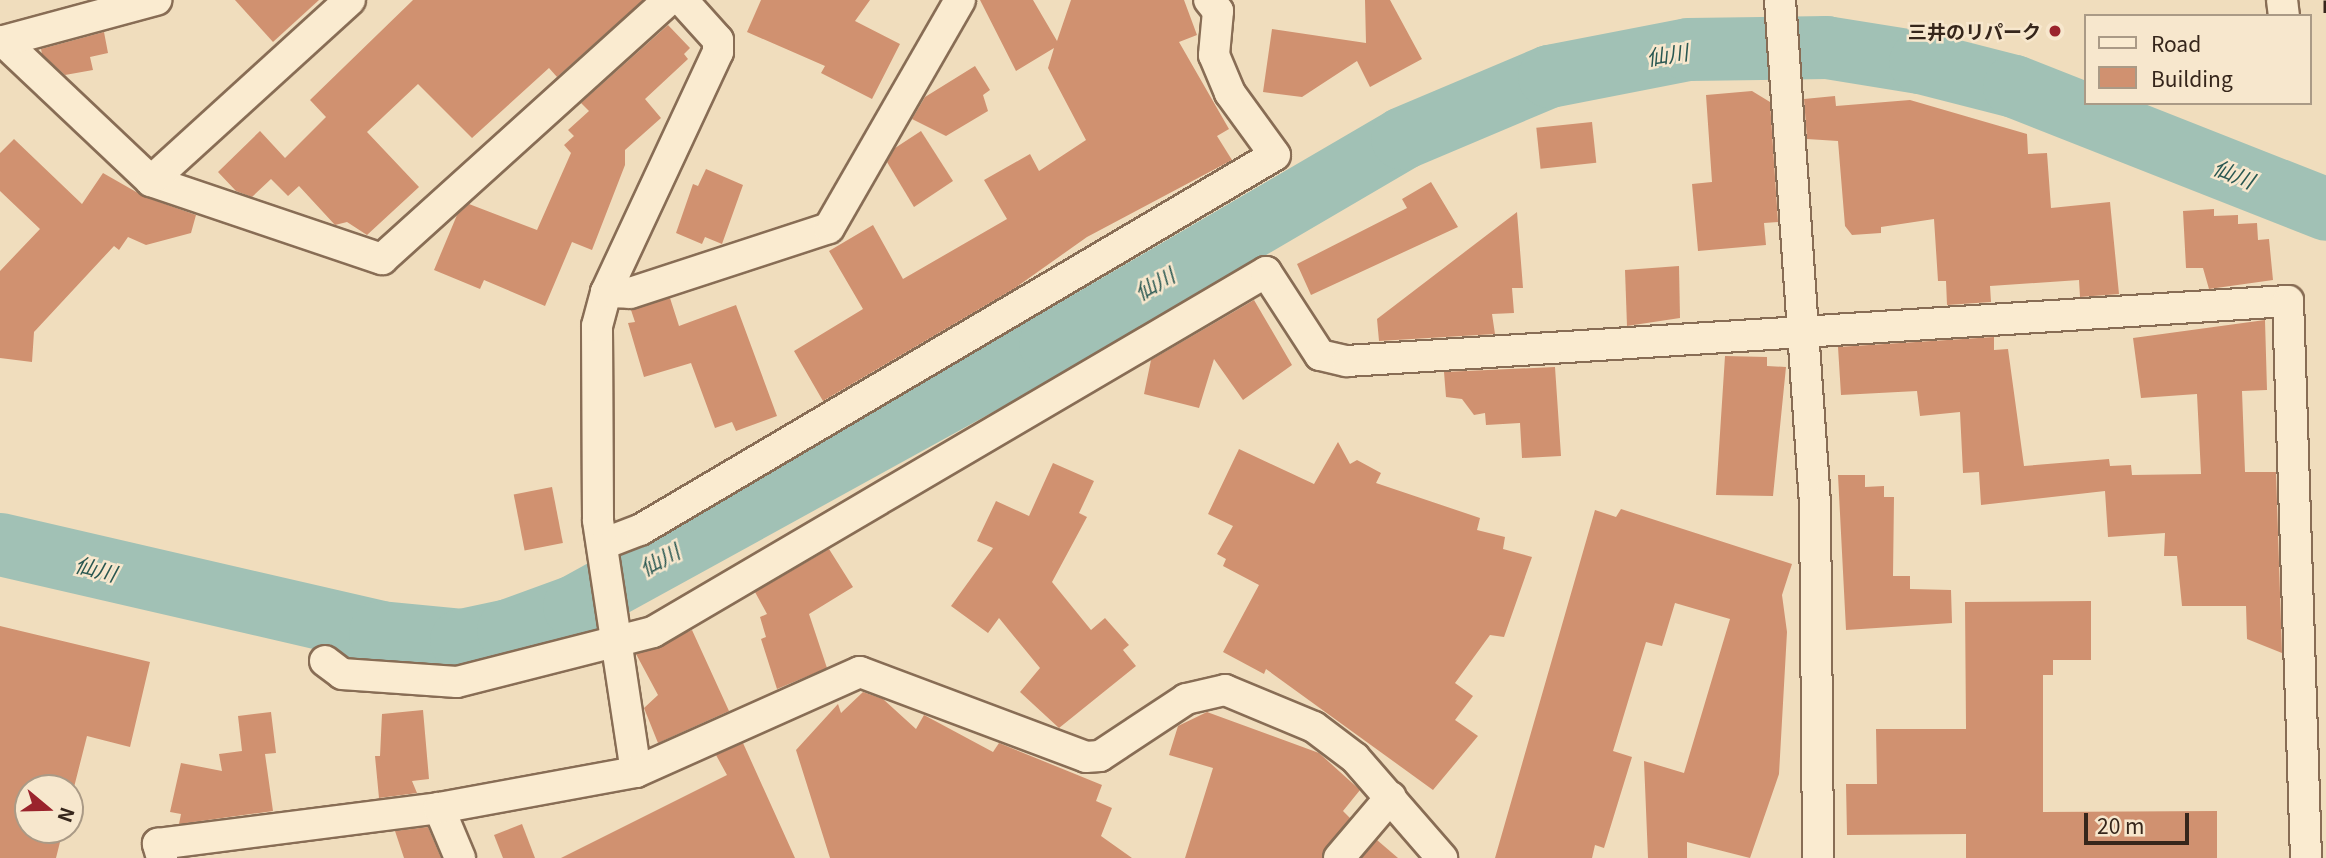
<!DOCTYPE html>
<meta charset="utf-8">
<style>
body{margin:0}
#map{position:relative;width:2326px;height:858px;overflow:hidden;background:#f0ddbd;font-family:Georgia,"Noto Sans JP",serif}
div>[style]{position:absolute}
.river>*{height:63px;margin:-31.5px;padding:0 31.5px;transform-origin:31.5px;border-radius:31.5px;background:#a1c1b5}
.building>*{inset:0;background:#d09170;transform-origin:0 0}
.roads{filter:drop-shadow(2px 0 #886d55) drop-shadow(-2px 0 #886d55) drop-shadow(0 2px #886d55) drop-shadow(0 -2px #886d55)}
.minor>*{height:30px;margin:-15px;padding:0 15px;transform-origin:15px;border-radius:15px;background:#faebd0}
.rail>*{height:5px;margin-top:-2.5px;transform-origin:0;background:repeating-linear-gradient(90deg,#36261b 0 12px,transparent 0 24px)}
.dots>*{width:19px;height:19px;translate:-50% -50%;box-sizing:border-box;border:4px solid #f7e7cd;border-radius:50%}
span{translate:-50% -50%;white-space:nowrap;text-align:center;line-height:1.15;-webkit-text-stroke:5px #f7e7cd;paint-order:stroke}
.poi-label{font-size:19px;color:#36261b;font-weight:700}
.right{translate:-100% -50%;text-align:right}
.water-label{font-size:21px;color:#295751;font-style:italic}
.legend{position:absolute;left:2084px;top:14px;width:228px;height:91px;box-sizing:border-box;background:#f7e7cd;border:2px solid #aa9a86;margin:0;padding:9px 12px;list-style:none;font-size:21px;color:#36261b}
.legend li{display:flex;align-items:center;gap:14px;height:35px}
.legend b{width:35px;border:2px solid #aa9a86}
.north{position:absolute;left:14px;top:774px;width:70px;height:70px;box-sizing:border-box;background:#f7e7cd;border:2px solid #aa9a86;border-radius:50%;rotate:109deg;font-size:19px;font-weight:700;line-height:28px;text-align:center;color:#36261b}
.north::after{content:'';display:block;margin:auto;width:24px;height:32px;background:#9a232c;clip-path:polygon(50% 0,100% 100%,50% 72%,0 100%)}
.scale{position:absolute;left:2084px;top:813px;width:105px;height:32px;box-sizing:border-box;border:4px solid #36261b;border-top:0;padding-left:9px;font-size:21px;line-height:24px;white-space:nowrap;color:#36261b;-webkit-text-stroke:5px #f7e7cd;paint-order:stroke}
</style>
<div id="map">
<div class="river">
<div style="left:0;top:544px;width:390px;rotate:13deg"></div>
<div style="left:380px;top:632px;width:81px;rotate:5.6deg"></div>
<div style="left:461px;top:640px;width:48px;rotate:-12deg"></div>
<div style="left:508px;top:630px;width:70px;rotate:-20deg"></div>
<div style="left:574px;top:606px;width:543px;rotate:-28.83deg"></div>
<div style="left:1050px;top:344px;width:408px;rotate:-30.3deg"></div>
<div style="left:1402px;top:138px;width:160px;rotate:-22.9deg"></div>
<div style="left:1549px;top:76px;width:142px;rotate:-11deg"></div>
<div style="left:1688px;top:49px;width:138px;rotate:-0.8deg"></div>
<div style="left:1826px;top:47px;width:95px;rotate:9.1deg"></div>
<div style="left:1920px;top:62px;width:97px;rotate:14.3deg"></div>
<div style="left:2014px;top:86px;width:335px;rotate:21.5deg"></div>
</div>
<div class="building">
<div style="clip-path:polygon(235px 0,319px 0,273px 42px)"></div>
<div style="clip-path:polygon(413px 0,643px 0,557px 77px,549px 68px,472px 138px,418px 84px,367px 132px,419px 187px,367px 235px,347px 222px,335px 225px,299px 186px,288px 196px,271px 179px,252px 197px,236px 191px,218px 172px,260px 131px,285px 158px,326px 117px,310px 100px)"></div>
<div style="clip-path:polygon(761px 0,870px 0,855px 21px,900px 44px,872px 99px,821px 73px,825px 66px,747px 32px)"></div>
<div style="clip-path:polygon(980px 0,1033px 0,1057px 41px,1071px 0,1184px 0,1197px 35px,1179px 42px,1229px 129px,1217px 136px,1232px 160px,1087px 237px,1015px 288px,823px 401px,794px 351px,863px 309px,829px 251px,873px 225px,903px 279px,1007px 219px,984px 180px,1030px 154px,1039px 171px,1086px 140px,1048px 68px,1054px 48px,1016px 71px)"></div>
<div style="clip-path:polygon(1365px 0,1390px 0,1422px 59px,1370px 87px,1357px 61px,1302px 97px,1263px 92px,1272px 29px,1366px 43px)"></div>
<div style="clip-path:polygon(668px 25px,690px 48px,684px 54px,688px 59px,645px 99px,661px 118px,625px 150px,625px 165px,592px 250px,572px 242px,545px 306px,484px 280px,480px 289px,434px 270px,457px 215px,469px 204px,537px 230px,571px 153px,564px 145px,574px 136px,568px 130px,589px 111px,581px 103px)"></div>
<div style="clip-path:polygon(104px 32px,108px 53px,90px 57px,93px 70px,65px 75px,42px 54px,41px 49px)"></div>
<div style="clip-path:polygon(975px 66px,990px 90px,983px 95px,988px 111px,946px 136px,912px 119px,925px 97px)"></div>
<div style="clip-path:polygon(1752px 91px,1770px 102px,1778px 222px,1764px 223px,1766px 245px,1698px 251px,1692px 184px,1712px 182px,1706px 95px)"></div>
<div style="clip-path:polygon(1835px 96px,1836px 106px,1910px 100px,2027px 134px,2028px 154px,2047px 153px,2051px 208px,2110px 202px,2119px 294px,2080px 297px,2079px 280px,1990px 286px,1991px 302px,1947px 305px,1946px 281px,1938px 281px,1934px 219px,1881px 227px,1881px 233px,1852px 235px,1845px 226px,1838px 141px,1807px 139px,1804px 99px)"></div>
<div style="left:1592px;top:122px;width:41px;height:56px;rotate:84deg"></div>
<div style="clip-path:polygon(921px 131px,953px 181px,914px 207px,887px 162px,895px 148px)"></div>
<div style="clip-path:polygon(14px 139px,82px 204px,103px 173px,145px 197px,196px 215px,191px 233px,146px 245px,128px 237px,119px 250px,114px 246px,34px 332px,32px 362px,0 358px,0 271px,40px 229px,0 191px,0 153px)"></div>
<div style="clip-path:polygon(706px 169px,743px 185px,722px 244px,705px 237px,702px 244px,676px 233px,693px 184px,698px 186px)"></div>
<div style="clip-path:polygon(1431px 182px,1458px 227px,1311px 295px,1297px 264px,1407px 208px,1402px 199px)"></div>
<div style="clip-path:polygon(2214px 209px,2214px 216px,2238px 215px,2238px 224px,2257px 223px,2258px 240px,2269px 239px,2273px 280px,2209px 289px,2203px 268px,2186px 268px,2183px 211px)"></div>
<div style="clip-path:polygon(1517px 212px,1523px 288px,1512px 288px,1514px 313px,1492px 314px,1495px 334px,1379px 341px,1377px 319px)"></div>
<div style="clip-path:polygon(1679px 266px,1680px 318px,1627px 326px,1625px 270px)"></div>
<div style="clip-path:polygon(670px 298px,679px 326px,736px 305px,777px 416px,736px 431px,732px 422px,715px 428px,691px 363px,644px 377px,628px 323px,635px 322px,631px 310px)"></div>
<div style="clip-path:polygon(1254px 300px,1292px 365px,1243px 400px,1214px 359px,1199px 408px,1144px 394px,1151px 360px)"></div>
<div style="clip-path:polygon(2265px 320px,2267px 390px,2242px 391px,2245px 472px,2276px 472px,2282px 653px,2247px 639px,2246px 606px,2182px 606px,2177px 556px,2164px 556px,2165px 533px,2108px 537px,2105px 491px,1981px 505px,1979px 472px,1963px 473px,1960px 412px,1920px 416px,1917px 391px,1841px 395px,1838px 347px,1994px 337px,1994px 350px,2008px 349px,2024px 466px,2109px 459px,2110px 466px,2131px 465px,2132px 475px,2201px 474px,2197px 394px,2141px 398px,2133px 338px)"></div>
<div style="clip-path:polygon(1725px 356px,1767px 357px,1767px 366px,1786px 367px,1773px 496px,1716px 495px)"></div>
<div style="clip-path:polygon(1555px 367px,1561px 456px,1522px 458px,1520px 423px,1486px 425px,1485px 413px,1474px 415px,1462px 399px,1446px 397px,1444px 372px)"></div>
<div style="clip-path:polygon(1338px 442px,1350px 464px,1357px 460px,1381px 473px,1376px 483px,1480px 518px,1477px 530px,1505px 537px,1503px 549px,1532px 557px,1504px 637px,1490px 635px,1455px 683px,1473px 696px,1455px 720px,1478px 736px,1433px 790px,1266px 669px,1264px 674px,1223px 652px,1259px 585px,1223px 566px,1226px 559px,1217px 554px,1233px 526px,1208px 514px,1239px 449px,1314px 484px)"></div>
<div style="clip-path:polygon(1053px 463px,1094px 481px,1079px 513px,1087px 517px,1052px 582px,1091px 630px,1105px 618px,1129px 645px,1123px 650px,1136px 666px,1059px 728px,1020px 692px,1040px 668px,999px 618px,988px 633px,951px 606px,993px 548px,977px 541px,996px 501px,1029px 516px)"></div>
<div style="clip-path:polygon(1838px 475px,1865px 475px,1865px 487px,1884px 486px,1884px 497px,1894px 497px,1893px 576px,1910px 576px,1910px 589px,1951px 590px,1952px 623px,1846px 630px)"></div>
<div style="left:552px;top:487px;width:57px;height:39px;rotate:79deg"></div>
<div style="clip-path:polygon(1621px 509px,1792px 564px,1782px 595px,1787px 632px,1779px 774px,1750px 858px,1687px 842px,1687px 858px,1648px 858px,1644px 761px,1684px 773px,1730px 619px,1675px 603px,1662px 646px,1646px 642px,1613px 751px,1632px 757px,1604px 848px,1595px 845px,1592px 858px,1495px 858px,1595px 510px,1616px 517px)"></div>
<div style="clip-path:polygon(829px 549px,853px 587px,809px 614px,827px 668px,777px 689px,761px 639px,766px 637px,760px 617px,767px 614px,755px 592px)"></div>
<div style="clip-path:polygon(2091px 601px,2091px 660px,2053px 660px,2053px 675px,2043px 675px,2043px 812px,2217px 811px,2217px 858px,1966px 858px,1966px 834px,1847px 835px,1846px 784px,1877px 784px,1876px 729px,1966px 729px,1965px 602px)"></div>
<div style="clip-path:polygon(0 626px,150px 662px,130px 747px,87px 736px,70px 803px,70px 788px,28px 788px,28px 830px,63px 830px,56px 858px,0 858px)"></div>
<div style="clip-path:polygon(692px 630px,729px 711px,658px 743px,644px 708px,658px 695px,636px 654px)"></div>
<div style="clip-path:polygon(863px 692px,883px 699px,916px 729px,924px 715px,993px 752px,999px 743px,1102px 785px,1096px 801px,1112px 808px,1101px 836px,1132px 858px,830px 858px,796px 750px,838px 704px,841px 713px)"></div>
<div style="clip-path:polygon(423px 710px,429px 779px,412px 781px,417px 793px,379px 798px,375px 756px,380px 756px,382px 714px)"></div>
<div style="clip-path:polygon(271px 712px,276px 753px,265px 754px,273px 811px,179px 824px,181px 814px,170px 812px,181px 763px,222px 771px,219px 754px,242px 751px,238px 716px)"></div>
<div style="clip-path:polygon(1207px 712px,1319px 753px,1360px 790px,1343px 811px,1350px 818px,1322px 858px,1185px 858px,1213px 768px,1169px 755px,1178px 726px)"></div>
<div style="clip-path:polygon(743px 743px,795px 858px,561px 858px,727px 775px,716px 755px)"></div>
<div style="clip-path:polygon(522px 824px,535px 858px,503px 858px,494px 835px)"></div>
<div style="clip-path:polygon(428px 827px,441px 858px,404px 858px,395px 831px)"></div>
<div style="clip-path:polygon(1377px 840px,1398px 858px,1362px 858px)"></div>
</div>
<div class="roads">
<div class="minor">
<div style="left:1780px;top:0;width:504px;rotate:86.02deg"></div>
<div style="left:1815px;top:503px;width:355px;rotate:89.5deg"></div>
<div style="left:2282px;top:0;width:16px;rotate:83deg"></div>
<div style="left:3px;top:41px;width:204px;rotate:43.4deg"></div>
<div style="left:151px;top:181px;width:244px;rotate:18.7deg"></div>
<div style="left:382px;top:259px;width:387px;rotate:-42.1deg"></div>
<div style="left:0;top:42px;width:162px;rotate:-15.1deg"></div>
<div style="left:151px;top:181px;width:269px;rotate:-42.3deg"></div>
<div style="left:606px;top:292px;width:24px;rotate:2deg"></div>
<div style="left:630px;top:293px;width:209px;rotate:-18.1deg"></div>
<div style="left:829px;top:228px;width:263px;rotate:-60.1deg"></div>
<div style="left:603px;top:544px;width:40px;rotate:-21deg"></div>
<div style="left:640px;top:530px;width:737px;rotate:-30.56deg"></div>
<div style="left:1275px;top:155px;width:77px;rotate:-126deg"></div>
<div style="left:1230px;top:93px;width:41px;rotate:-112.8deg"></div>
<div style="left:1214px;top:55px;width:44px;rotate:-84.8deg"></div>
<div style="left:1218px;top:11px;width:14px;rotate:-129deg"></div>
<div style="left:325px;top:661px;width:21px;rotate:37deg"></div>
<div style="left:342px;top:674px;width:115px;rotate:4deg"></div>
<div style="left:457px;top:682px;width:202px;rotate:-14.3deg"></div>
<div style="left:653px;top:632px;width:711px;rotate:-30.42deg"></div>
<div style="left:1266px;top:272px;width:99px;rotate:57deg"></div>
<div style="left:1320px;top:355px;width:28px;rotate:13deg"></div>
<div style="left:1347px;top:361px;width:943px;rotate:-3.65deg"></div>
<div style="left:2288px;top:301px;width:557px;rotate:88.15deg"></div>
<div style="left:636px;top:772px;width:255px;rotate:-98.6deg"></div>
<div style="left:598px;top:520px;width:194px;rotate:-90.3deg"></div>
<div style="left:597px;top:326px;width:35px;rotate:-75deg"></div>
<div style="left:606px;top:292px;width:265px;rotate:-65deg"></div>
<div style="left:718px;top:52px;width:12px;rotate:-90deg"></div>
<div style="left:718px;top:40px;width:54px;rotate:-132deg"></div>
<div style="left:439px;top:808px;width:54px;rotate:67.2deg"></div>
<div style="left:162px;top:858px;width:15px;rotate:-106deg"></div>
<div style="left:158px;top:844px;width:283px;rotate:-7.3deg"></div>
<div style="left:439px;top:808px;width:200px;rotate:-10.4deg"></div>
<div style="left:636px;top:772px;width:245px;rotate:-24.1deg"></div>
<div style="left:860px;top:672px;width:241px;rotate:20.6deg"></div>
<div style="left:1086px;top:757px;width:14px;rotate:-4deg"></div>
<div style="left:1100px;top:756px;width:103px;rotate:-33.5deg"></div>
<div style="left:1186px;top:699px;width:40px;rotate:-13deg"></div>
<div style="left:1225px;top:690px;width:96px;rotate:22.6deg"></div>
<div style="left:1314px;top:727px;width:51px;rotate:37.1deg"></div>
<div style="left:1355px;top:758px;width:133px;rotate:49deg"></div>
<div style="left:1339px;top:858px;width:80px;rotate:-49.6deg"></div>
</div>
</div>
<div class="rail">
<div style="left:2326px;top:0;width:21px;rotate:90deg"></div>
</div>
<div class="dots">
<div style="left:2055px;top:31px;background:#9a232c"></div>
</div>
<div class="poi-label">
<span class="right" style="left:2041px;top:31px">三井のリパーク</span>
</div>
<div class="water-label">
<span style="left:1667px;top:54px;rotate:-9deg">仙川</span>
<span style="left:2234px;top:173px;rotate:22deg">仙川</span>
<span style="left:1154px;top:283px;rotate:-30deg">仙川</span>
<span style="left:659px;top:559px;rotate:-29deg">仙川</span>
<span style="left:96px;top:568px;rotate:14deg">仙川</span>
</div>
<ul class="legend">
<li><b style="height:9px;background:#faebd0"></b>Road</li>
<li><b style="height:19px;background:#d09170"></b>Building</li>
</ul>
<div class="north">N</div>
<div class="scale">20 m</div>
</div>
